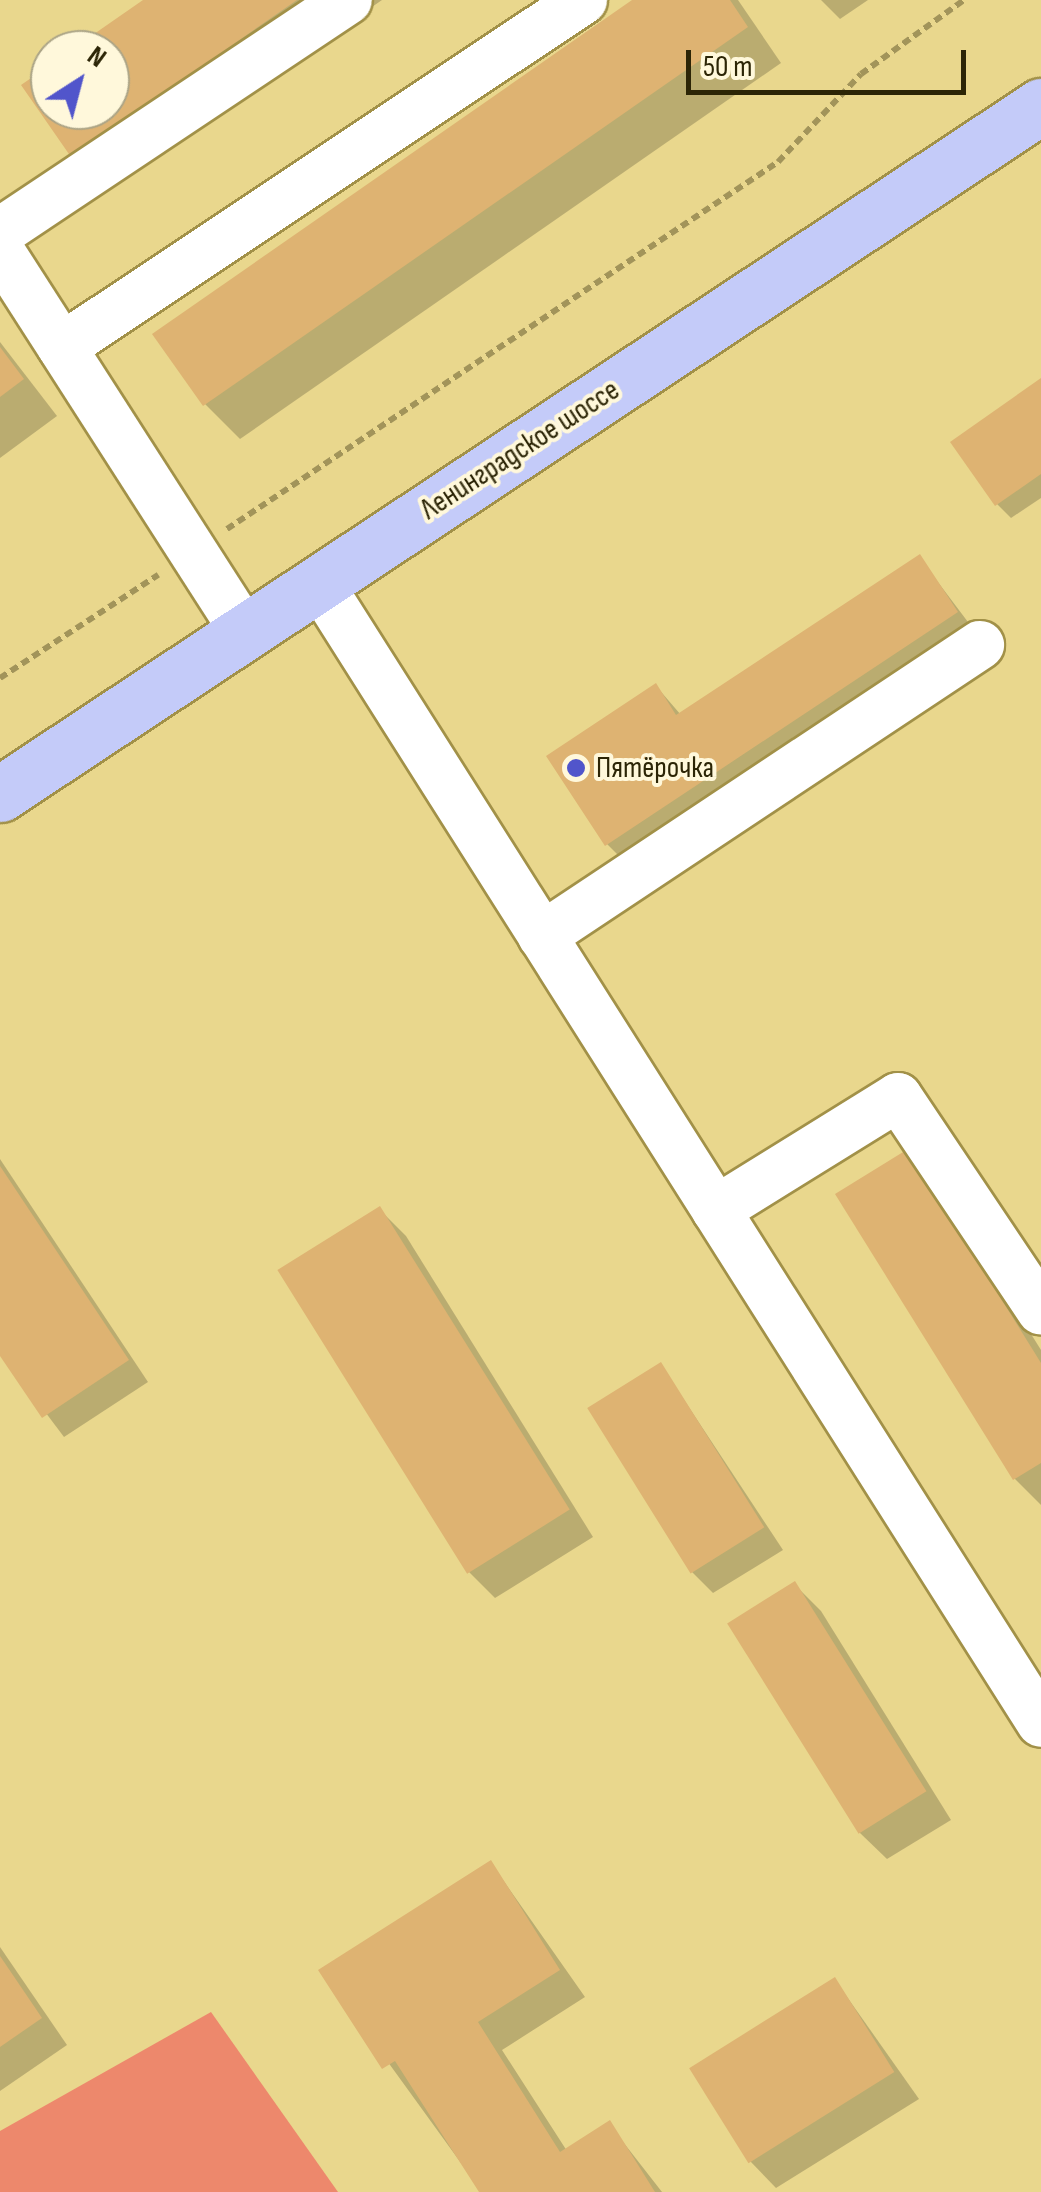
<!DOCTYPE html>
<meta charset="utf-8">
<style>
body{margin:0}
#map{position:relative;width:1041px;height:2192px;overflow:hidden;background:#e9d78d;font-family:"Sofia Sans Condensed",sans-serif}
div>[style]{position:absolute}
.green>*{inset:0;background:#ed886c}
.shadow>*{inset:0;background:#0003}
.building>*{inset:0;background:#deb372;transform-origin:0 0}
.path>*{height:6px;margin-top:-3px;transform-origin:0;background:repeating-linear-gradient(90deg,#a2945a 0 8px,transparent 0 13px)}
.roads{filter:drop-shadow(2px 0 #a29148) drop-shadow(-2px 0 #a29148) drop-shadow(0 2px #a29148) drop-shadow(0 -2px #a29148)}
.minor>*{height:48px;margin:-24px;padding:0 24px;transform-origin:24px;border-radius:24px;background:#fff}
.major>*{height:55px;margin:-27.5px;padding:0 27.5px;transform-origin:27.5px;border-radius:27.5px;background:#c4cbf9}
.dots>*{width:28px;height:28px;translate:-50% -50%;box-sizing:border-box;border:5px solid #fff8db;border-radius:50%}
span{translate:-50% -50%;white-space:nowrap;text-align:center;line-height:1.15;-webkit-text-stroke:8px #fff8db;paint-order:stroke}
.street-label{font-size:30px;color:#2c2506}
.poi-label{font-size:30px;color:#2c2506}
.left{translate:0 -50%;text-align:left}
.north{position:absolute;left:30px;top:30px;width:100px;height:100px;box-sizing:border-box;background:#fff8db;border:2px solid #aba486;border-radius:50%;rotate:36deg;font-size:28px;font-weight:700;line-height:40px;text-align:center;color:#2c2506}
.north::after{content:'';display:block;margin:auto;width:35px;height:45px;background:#5155cb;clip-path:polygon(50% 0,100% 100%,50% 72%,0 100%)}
.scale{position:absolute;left:686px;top:50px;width:280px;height:45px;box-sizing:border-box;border:5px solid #2c2506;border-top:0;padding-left:12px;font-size:30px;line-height:35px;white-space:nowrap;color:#2c2506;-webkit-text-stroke:8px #fff8db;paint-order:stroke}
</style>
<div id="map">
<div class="green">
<div style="clip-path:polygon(211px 2012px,338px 2192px,0 2192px,0 2131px)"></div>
</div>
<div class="shadow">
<div style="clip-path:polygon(148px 0,382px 0,108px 190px,24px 86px,50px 68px,50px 110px,110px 110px,110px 50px,76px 50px)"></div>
<div style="clip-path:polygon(636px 0,738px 0,781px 63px,240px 439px,205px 404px)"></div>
<div style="clip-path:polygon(821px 0,868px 0,840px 19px)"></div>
<div style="clip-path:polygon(0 342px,57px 416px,0 458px)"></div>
<div style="clip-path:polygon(1041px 381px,1041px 498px,1011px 518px,997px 504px)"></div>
<div style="clip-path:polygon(919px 557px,977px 634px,628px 865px,607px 844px,656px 686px,681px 715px)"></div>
<div style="clip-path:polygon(0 1159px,148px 1382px,64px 1437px,0 1352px)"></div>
<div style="clip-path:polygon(934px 1179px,1041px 1350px,1041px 1505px,1015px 1479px,839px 1195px)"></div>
<div style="clip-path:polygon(379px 1209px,406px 1236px,593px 1537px,495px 1598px,469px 1572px)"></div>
<div style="clip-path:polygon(661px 1365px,783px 1550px,713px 1593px,692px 1572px)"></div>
<div style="clip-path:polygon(794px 1584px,821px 1611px,951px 1820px,887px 1859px,860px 1833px,730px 1624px)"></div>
<div style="clip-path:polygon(491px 1863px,585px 1997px,502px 2050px,567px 2151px,609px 2124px,662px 2192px,482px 2192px,322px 1971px)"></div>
<div style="clip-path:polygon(0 1947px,67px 2045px,0 2091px)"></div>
<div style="clip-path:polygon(835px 1980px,919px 2099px,776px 2188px,750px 2161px)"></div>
</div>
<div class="building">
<div style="clip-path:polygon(143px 0,297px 0,71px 157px,21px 85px,50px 65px,50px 110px,110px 110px,110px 50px,71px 50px)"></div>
<div style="clip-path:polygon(632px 0,730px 0,748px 27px,203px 406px,152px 334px)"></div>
<div style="clip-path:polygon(0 347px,24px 379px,0 397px)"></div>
<div style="clip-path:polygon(1041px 378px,1041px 474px,995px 506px,950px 442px)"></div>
<div style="clip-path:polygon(920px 554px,958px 612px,605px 846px,546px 756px,656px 683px,676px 715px)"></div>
<div style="clip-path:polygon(908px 1149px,1041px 1363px,1041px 1463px,1013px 1480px,835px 1194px)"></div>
<div style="clip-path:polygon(0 1166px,129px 1360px,42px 1418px,0 1356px)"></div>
<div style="left:380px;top:1206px;width:358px;height:121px;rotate:58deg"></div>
<div style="left:661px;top:1362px;width:195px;height:87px;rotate:58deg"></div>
<div style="left:795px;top:1581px;width:248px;height:80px;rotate:58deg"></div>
<div style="clip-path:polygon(491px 1860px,560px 1970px,478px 2022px,560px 2152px,610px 2120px,655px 2192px,479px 2192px,395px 2061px,382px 2069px,318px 1970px)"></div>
<div style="clip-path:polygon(0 1956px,42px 2018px,0 2047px)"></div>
<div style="left:835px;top:1977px;width:112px;height:172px;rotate:58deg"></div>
</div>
<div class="path">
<div style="left:227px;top:529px;width:662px;rotate:-33.67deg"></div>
<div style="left:778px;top:162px;width:121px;rotate:-46.7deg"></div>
<div style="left:861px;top:74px;width:127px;rotate:-35.7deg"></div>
<div style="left:0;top:678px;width:189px;rotate:-33.1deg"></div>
</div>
<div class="roads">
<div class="minor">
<div style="left:0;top:232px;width:418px;rotate:-33.7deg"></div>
<div style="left:0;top:251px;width:453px;rotate:57.3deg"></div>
<div style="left:62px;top:347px;width:626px;rotate:-33.66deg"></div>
<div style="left:319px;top:583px;width:1349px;rotate:57.65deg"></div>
<div style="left:542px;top:936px;width:526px;rotate:-33.6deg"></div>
<div style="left:716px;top:1210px;width:214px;rotate:-31.8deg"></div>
<div style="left:898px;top:1097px;width:257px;rotate:56.2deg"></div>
</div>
<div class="major">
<div style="left:0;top:794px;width:1248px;rotate:-33.46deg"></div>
</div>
</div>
<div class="dots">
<div style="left:576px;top:768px;background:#5155cb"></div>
</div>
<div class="street-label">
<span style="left:520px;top:450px;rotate:-33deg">Ленинградское шоссе</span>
</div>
<div class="poi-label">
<span class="left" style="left:596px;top:768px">Пятёрочка</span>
</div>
<div class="north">N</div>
<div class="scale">50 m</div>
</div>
